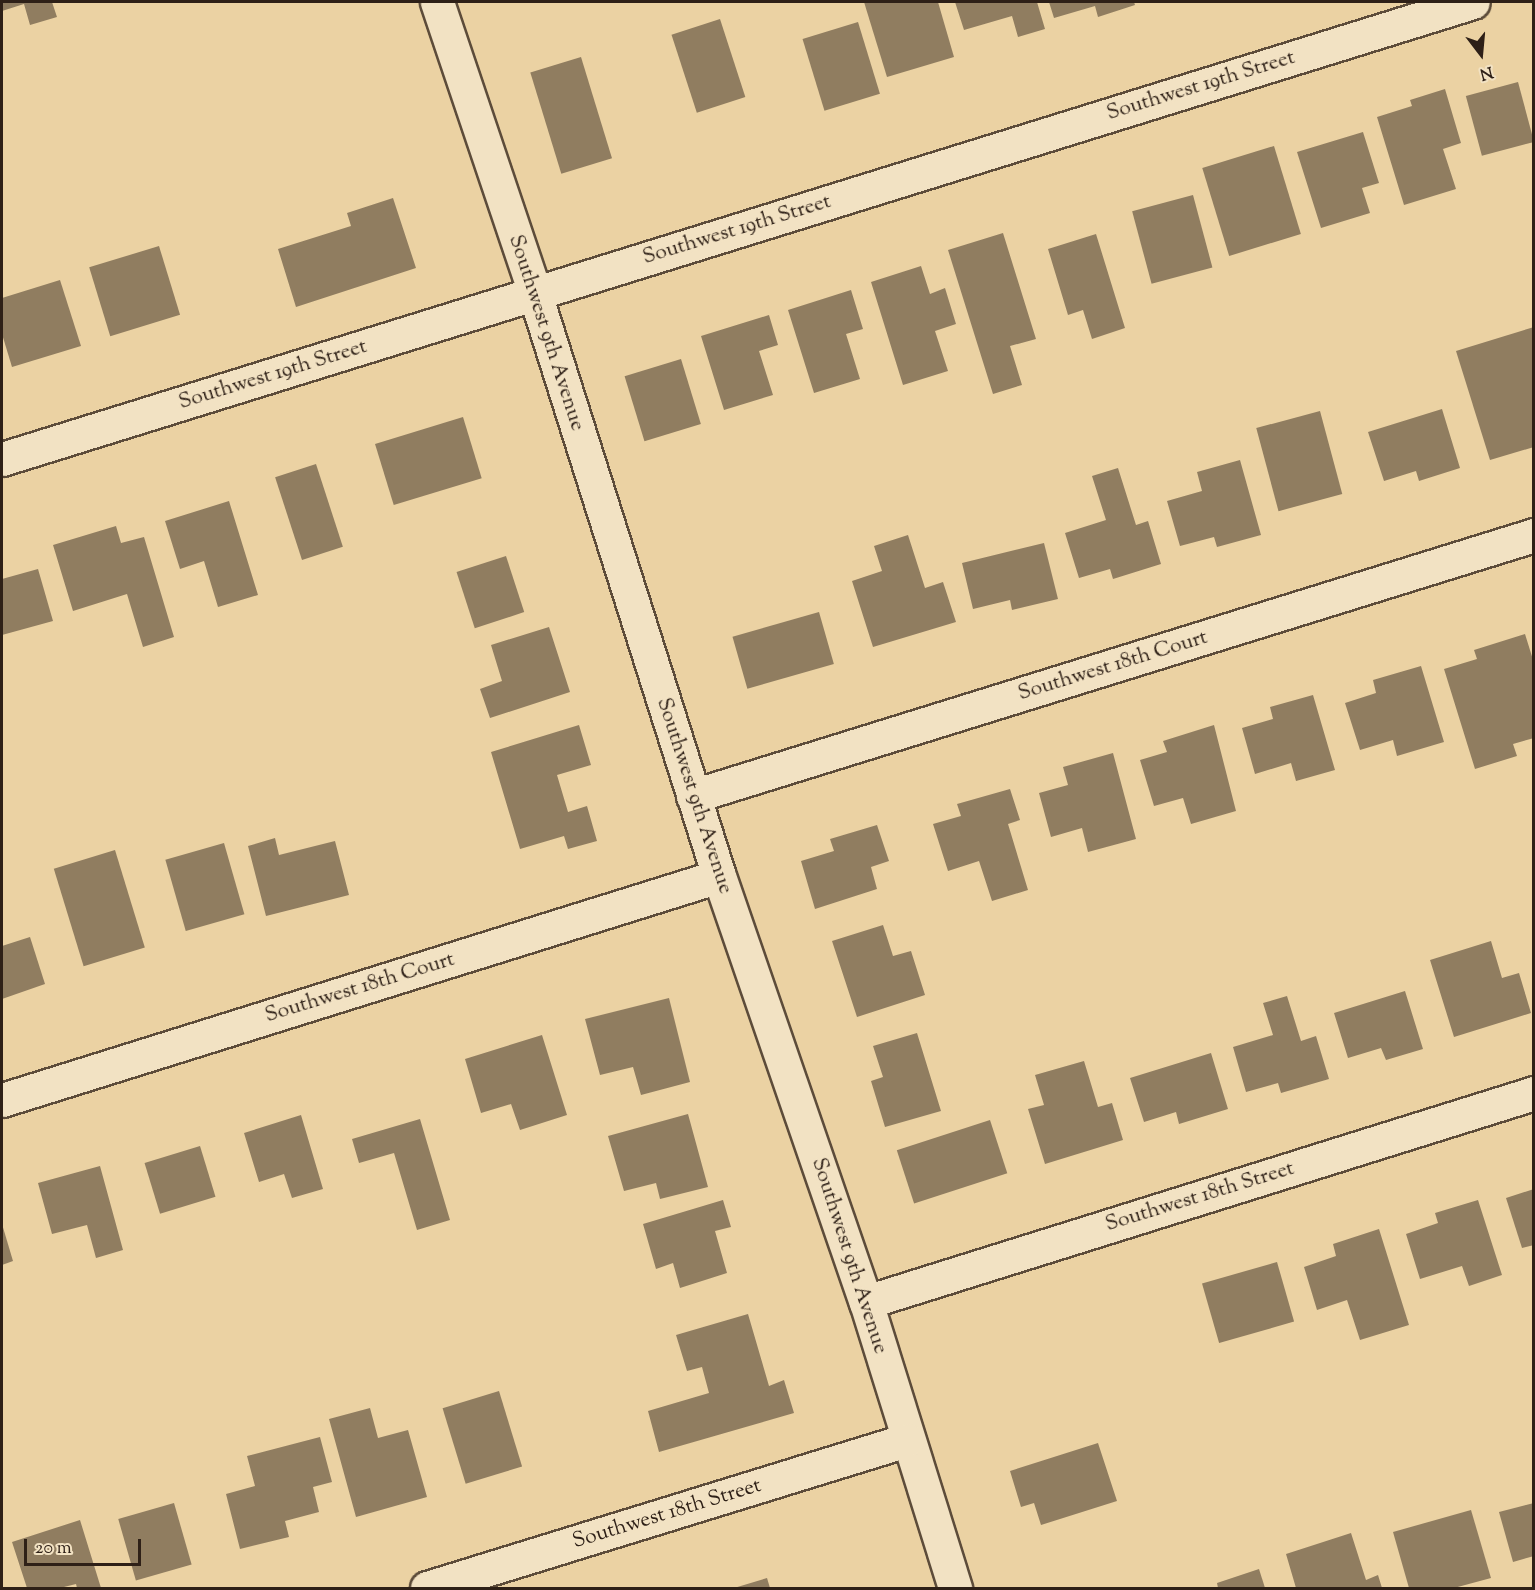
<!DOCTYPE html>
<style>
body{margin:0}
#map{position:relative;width:1535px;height:1590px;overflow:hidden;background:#ebd2a3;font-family:"Sorts Mill Goudy",serif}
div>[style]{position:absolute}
.building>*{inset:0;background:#907d60;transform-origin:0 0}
.roads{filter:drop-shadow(2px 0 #5d4c3a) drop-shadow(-2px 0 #5d4c3a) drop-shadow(0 2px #5d4c3a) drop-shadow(0 -2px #5d4c3a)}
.street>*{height:33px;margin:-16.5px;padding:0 16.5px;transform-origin:16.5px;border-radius:16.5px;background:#f2e2c3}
span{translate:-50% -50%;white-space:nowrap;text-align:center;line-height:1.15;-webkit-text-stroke:5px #f2e2c3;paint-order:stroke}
.street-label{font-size:21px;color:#2e2017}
.frame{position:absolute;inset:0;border:3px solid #2e2017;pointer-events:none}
.north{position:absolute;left:1451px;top:24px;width:60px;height:60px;-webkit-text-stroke:4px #f2e2c3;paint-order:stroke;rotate:164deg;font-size:16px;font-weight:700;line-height:24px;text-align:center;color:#2e2017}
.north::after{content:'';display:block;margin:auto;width:21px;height:27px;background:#2e2017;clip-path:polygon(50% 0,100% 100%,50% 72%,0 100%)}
.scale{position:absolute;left:24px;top:1539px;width:117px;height:27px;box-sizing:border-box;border:3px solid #2e2017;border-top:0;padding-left:8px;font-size:18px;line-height:21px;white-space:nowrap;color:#2e2017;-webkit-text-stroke:4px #f2e2c3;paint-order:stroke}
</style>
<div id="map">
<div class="building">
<div style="clip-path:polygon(2px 2px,52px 2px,57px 17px,30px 25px,24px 4px,2px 11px)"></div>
<div style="clip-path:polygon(864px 2px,938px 2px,954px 57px,887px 77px)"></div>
<div style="clip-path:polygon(955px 2px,1037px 2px,1045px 29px,1018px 37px,1012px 16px,964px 30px)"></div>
<div style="clip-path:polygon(1049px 2px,1134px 2px,1135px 5px,1098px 17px,1095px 6px,1054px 18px)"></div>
<div style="left:720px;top:19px;width:82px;height:51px;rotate:72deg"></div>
<div style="left:858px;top:22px;width:75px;height:58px;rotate:73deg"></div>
<div style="left:581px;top:57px;width:106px;height:53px;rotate:73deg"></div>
<div style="left:1518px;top:82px;width:62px;height:54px;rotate:75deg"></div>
<div style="clip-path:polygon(1445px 89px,1461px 143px,1443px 149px,1456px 189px,1404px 205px,1377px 117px,1412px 106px,1410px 100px)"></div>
<div style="clip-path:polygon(1363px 132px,1379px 183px,1362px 188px,1370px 213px,1321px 228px,1297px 152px)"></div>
<div style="left:1274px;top:146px;width:92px;height:75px;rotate:73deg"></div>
<div style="left:1193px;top:195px;width:75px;height:63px;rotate:75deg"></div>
<div style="clip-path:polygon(393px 198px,416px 268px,296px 307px,278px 249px,351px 226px,347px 213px)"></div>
<div style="clip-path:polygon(1003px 233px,1036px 339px,1010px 346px,1022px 385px,993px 394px,948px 250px)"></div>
<div style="clip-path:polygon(1096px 234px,1125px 328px,1092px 339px,1083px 310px,1068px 315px,1048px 249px)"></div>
<div style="left:159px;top:246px;width:72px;height:73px;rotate:73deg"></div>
<div style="clip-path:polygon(921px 266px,930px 294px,945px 288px,956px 324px,935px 331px,948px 371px,903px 385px,871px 282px)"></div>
<div style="clip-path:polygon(60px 280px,81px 346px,12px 367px,2px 334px,2px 298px)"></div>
<div style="clip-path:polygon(851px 290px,863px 329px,846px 334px,860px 379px,814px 393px,788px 310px)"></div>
<div style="clip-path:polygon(769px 315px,778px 345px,759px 351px,773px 395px,724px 410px,701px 336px)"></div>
<div style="clip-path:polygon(1534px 327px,1534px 447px,1490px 460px,1456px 351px)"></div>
<div style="left:681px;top:359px;width:68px;height:59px;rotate:73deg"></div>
<div style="clip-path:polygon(1442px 409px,1460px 468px,1419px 481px,1416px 471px,1384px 481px,1368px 432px)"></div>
<div style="left:1320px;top:411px;width:86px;height:66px;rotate:75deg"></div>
<div style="left:463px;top:417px;width:64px;height:92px;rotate:73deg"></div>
<div style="clip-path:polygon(1240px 460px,1261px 535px,1217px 547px,1214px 537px,1180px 546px,1167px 501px,1202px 491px,1197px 472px)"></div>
<div style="left:316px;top:464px;width:87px;height:43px;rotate:72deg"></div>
<div style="clip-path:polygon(1118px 468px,1136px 525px,1148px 521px,1161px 564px,1113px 579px,1110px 569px,1079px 578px,1065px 533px,1106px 520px,1092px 476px)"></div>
<div style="clip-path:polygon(229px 501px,258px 595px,218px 607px,204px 561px,180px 569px,165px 521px)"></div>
<div style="clip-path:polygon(116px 526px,121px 543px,144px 537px,174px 637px,143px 647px,127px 594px,73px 611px,53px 545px)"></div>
<div style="clip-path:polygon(908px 535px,925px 588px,943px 582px,956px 622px,873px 647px,852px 581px,882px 571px,874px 546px)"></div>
<div style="clip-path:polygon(1044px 543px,1058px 599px,1012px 610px,1010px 600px,973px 609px,962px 563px)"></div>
<div style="left:506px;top:556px;width:59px;height:52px;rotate:72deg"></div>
<div style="clip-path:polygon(38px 569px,53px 621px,2px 635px,2px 579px)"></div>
<div style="left:819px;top:612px;width:54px;height:90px;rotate:74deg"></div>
<div style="clip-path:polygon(549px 627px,570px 692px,490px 718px,480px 689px,502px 681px,491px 645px)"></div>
<div style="clip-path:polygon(1525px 634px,1534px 663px,1534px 738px,1513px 744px,1517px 756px,1475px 769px,1444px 669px,1477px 659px,1474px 650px)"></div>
<div style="clip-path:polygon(1421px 666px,1444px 742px,1397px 756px,1393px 740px,1360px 750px,1345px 703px,1376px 693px,1373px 680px)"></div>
<div style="clip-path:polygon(1313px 695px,1335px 770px,1296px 781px,1291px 763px,1255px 774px,1242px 728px,1273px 719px,1270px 707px)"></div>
<div style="clip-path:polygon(579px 725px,591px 765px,557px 775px,568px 812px,587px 806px,597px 841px,568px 849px,564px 836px,520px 849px,491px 752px)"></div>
<div style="clip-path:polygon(1214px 725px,1236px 811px,1191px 824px,1183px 798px,1154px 806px,1140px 760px,1167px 752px,1163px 741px)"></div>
<div style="clip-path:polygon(1113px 753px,1136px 839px,1088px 852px,1082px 828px,1051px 837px,1039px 793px,1068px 785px,1063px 767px)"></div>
<div style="clip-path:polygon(1010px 789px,1020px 820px,1008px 824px,1028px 890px,992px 901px,979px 861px,948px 871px,933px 824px,961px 816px,957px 804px)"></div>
<div style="clip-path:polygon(877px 825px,889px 861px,871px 867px,877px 889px,815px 909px,801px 861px,834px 851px,830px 839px)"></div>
<div style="clip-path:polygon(275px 838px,279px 855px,335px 841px,349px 895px,266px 916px,248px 846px)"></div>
<div style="left:224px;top:843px;width:74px;height:61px;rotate:74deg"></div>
<div style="left:115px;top:850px;width:102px;height:64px;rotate:73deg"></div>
<div style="clip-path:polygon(883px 925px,893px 956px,911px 951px,925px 995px,857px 1017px,832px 941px)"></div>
<div style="clip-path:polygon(30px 937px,45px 984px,2px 999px,2px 946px)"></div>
<div style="clip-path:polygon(1491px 941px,1502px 978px,1519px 973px,1531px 1013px,1454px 1037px,1430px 960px)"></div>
<div style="clip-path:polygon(1405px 991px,1423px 1049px,1386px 1060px,1381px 1048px,1348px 1058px,1334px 1013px)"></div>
<div style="clip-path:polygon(1287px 996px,1301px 1041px,1316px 1036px,1329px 1079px,1281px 1093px,1278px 1083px,1246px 1092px,1233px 1047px,1273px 1035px,1263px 1003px)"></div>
<div style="clip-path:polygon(669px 998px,690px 1082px,641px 1095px,633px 1067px,600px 1075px,585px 1019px)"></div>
<div style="clip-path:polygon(917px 1033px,941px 1111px,885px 1127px,871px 1081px,883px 1077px,873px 1046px)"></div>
<div style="clip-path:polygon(542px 1035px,567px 1115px,520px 1130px,511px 1104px,481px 1113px,465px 1059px)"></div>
<div style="clip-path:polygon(1211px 1053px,1228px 1109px,1179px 1124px,1176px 1112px,1144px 1122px,1130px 1078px)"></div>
<div style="clip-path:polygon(1084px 1061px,1098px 1107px,1112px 1103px,1123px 1140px,1045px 1164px,1028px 1109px,1044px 1105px,1035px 1075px)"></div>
<div style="clip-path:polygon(688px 1114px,708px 1187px,660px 1199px,656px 1183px,624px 1191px,608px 1136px)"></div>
<div style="clip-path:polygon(301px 1115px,323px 1189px,292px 1198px,284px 1174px,259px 1182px,244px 1133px)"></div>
<div style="clip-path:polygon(420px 1119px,450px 1220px,417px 1230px,394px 1153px,359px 1163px,352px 1139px)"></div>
<div style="left:990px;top:1120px;width:56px;height:98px;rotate:72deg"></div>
<div style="left:200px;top:1146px;width:53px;height:58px;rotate:73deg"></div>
<div style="clip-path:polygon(100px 1166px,123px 1250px,96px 1258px,87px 1225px,52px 1234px,38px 1183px)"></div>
<div style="clip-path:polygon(1534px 1189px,1534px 1245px,1522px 1248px,1506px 1198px)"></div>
<div style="clip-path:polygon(723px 1200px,731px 1227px,715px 1231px,727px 1273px,680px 1288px,673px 1263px,656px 1269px,643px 1224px)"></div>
<div style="clip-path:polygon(1478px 1200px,1502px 1275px,1469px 1286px,1462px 1266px,1420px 1279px,1406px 1234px,1438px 1223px,1435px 1213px)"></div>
<div style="clip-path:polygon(2px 1224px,13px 1261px,2px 1265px)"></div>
<div style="clip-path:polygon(1379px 1229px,1409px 1325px,1360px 1340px,1347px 1300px,1317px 1310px,1304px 1267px,1336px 1256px,1333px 1244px)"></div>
<div style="left:1277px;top:1262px;width:62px;height:78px;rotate:74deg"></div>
<div style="clip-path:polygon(748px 1314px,769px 1386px,784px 1380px,794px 1413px,659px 1452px,648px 1411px,709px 1393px,702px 1367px,687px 1371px,676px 1335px)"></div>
<div style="left:499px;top:1391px;width:79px;height:59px;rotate:73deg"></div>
<div style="clip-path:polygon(370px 1408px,378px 1438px,408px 1430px,427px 1497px,356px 1517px,329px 1419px)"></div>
<div style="clip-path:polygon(320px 1437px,332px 1482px,313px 1487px,319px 1512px,285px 1521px,289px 1537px,240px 1549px,226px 1494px,255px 1486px,247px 1456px)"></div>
<div style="clip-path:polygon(1098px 1443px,1117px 1501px,1041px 1525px,1034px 1503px,1021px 1507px,1010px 1471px)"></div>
<div style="left:174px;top:1503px;width:64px;height:58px;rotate:74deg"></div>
<div style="clip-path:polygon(1534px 1503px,1534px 1556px,1513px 1562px,1499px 1512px)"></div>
<div style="clip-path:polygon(1471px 1510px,1491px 1578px,1454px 1588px,1409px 1588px,1393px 1532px)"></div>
<div style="clip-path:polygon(80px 1520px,101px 1588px,77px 1588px,76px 1584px,60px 1588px,27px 1588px,12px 1542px)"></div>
<div style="clip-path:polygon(1351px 1533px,1366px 1580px,1378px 1575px,1382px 1588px,1296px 1588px,1286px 1554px)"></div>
<div style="clip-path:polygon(1259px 1569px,1265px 1588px,1218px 1588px,1217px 1583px)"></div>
<div style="clip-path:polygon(767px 1578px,770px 1588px,734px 1588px)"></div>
</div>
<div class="roads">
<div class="street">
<div style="left:437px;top:2px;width:308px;rotate:71.4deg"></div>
<div style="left:535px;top:294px;width:610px;rotate:72.46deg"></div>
<div style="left:719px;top:876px;width:451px;rotate:71deg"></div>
<div style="left:866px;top:1302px;width:300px;rotate:72.7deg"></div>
<div style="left:2px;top:459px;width:1540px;rotate:-17.26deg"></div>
<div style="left:693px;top:796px;width:881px;rotate:-17.24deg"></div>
<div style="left:2px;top:1100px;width:751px;rotate:-17.35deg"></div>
<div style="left:866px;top:1302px;width:700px;rotate:-17.37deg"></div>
<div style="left:427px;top:1588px;width:502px;rotate:-17.14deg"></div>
</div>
</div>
<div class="street-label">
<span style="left:1201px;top:86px;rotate:-17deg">Southwest 19th Street</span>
<span style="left:737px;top:230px;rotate:-17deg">Southwest 19th Street</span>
<span style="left:546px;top:333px;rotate:72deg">Southwest 9th Avenue</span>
<span style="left:273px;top:375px;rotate:-17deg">Southwest 19th Street</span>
<span style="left:1113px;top:666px;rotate:-17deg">Southwest 18th Court</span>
<span style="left:694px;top:796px;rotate:72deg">Southwest 9th Avenue</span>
<span style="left:360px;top:988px;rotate:-17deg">Southwest 18th Court</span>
<span style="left:1200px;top:1197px;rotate:-17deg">Southwest 18th Street</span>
<span style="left:849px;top:1256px;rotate:72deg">Southwest 9th Avenue</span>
<span style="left:667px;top:1514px;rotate:-17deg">Southwest 18th Street</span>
</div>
<div class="frame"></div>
<div class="north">N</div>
<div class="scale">20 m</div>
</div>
